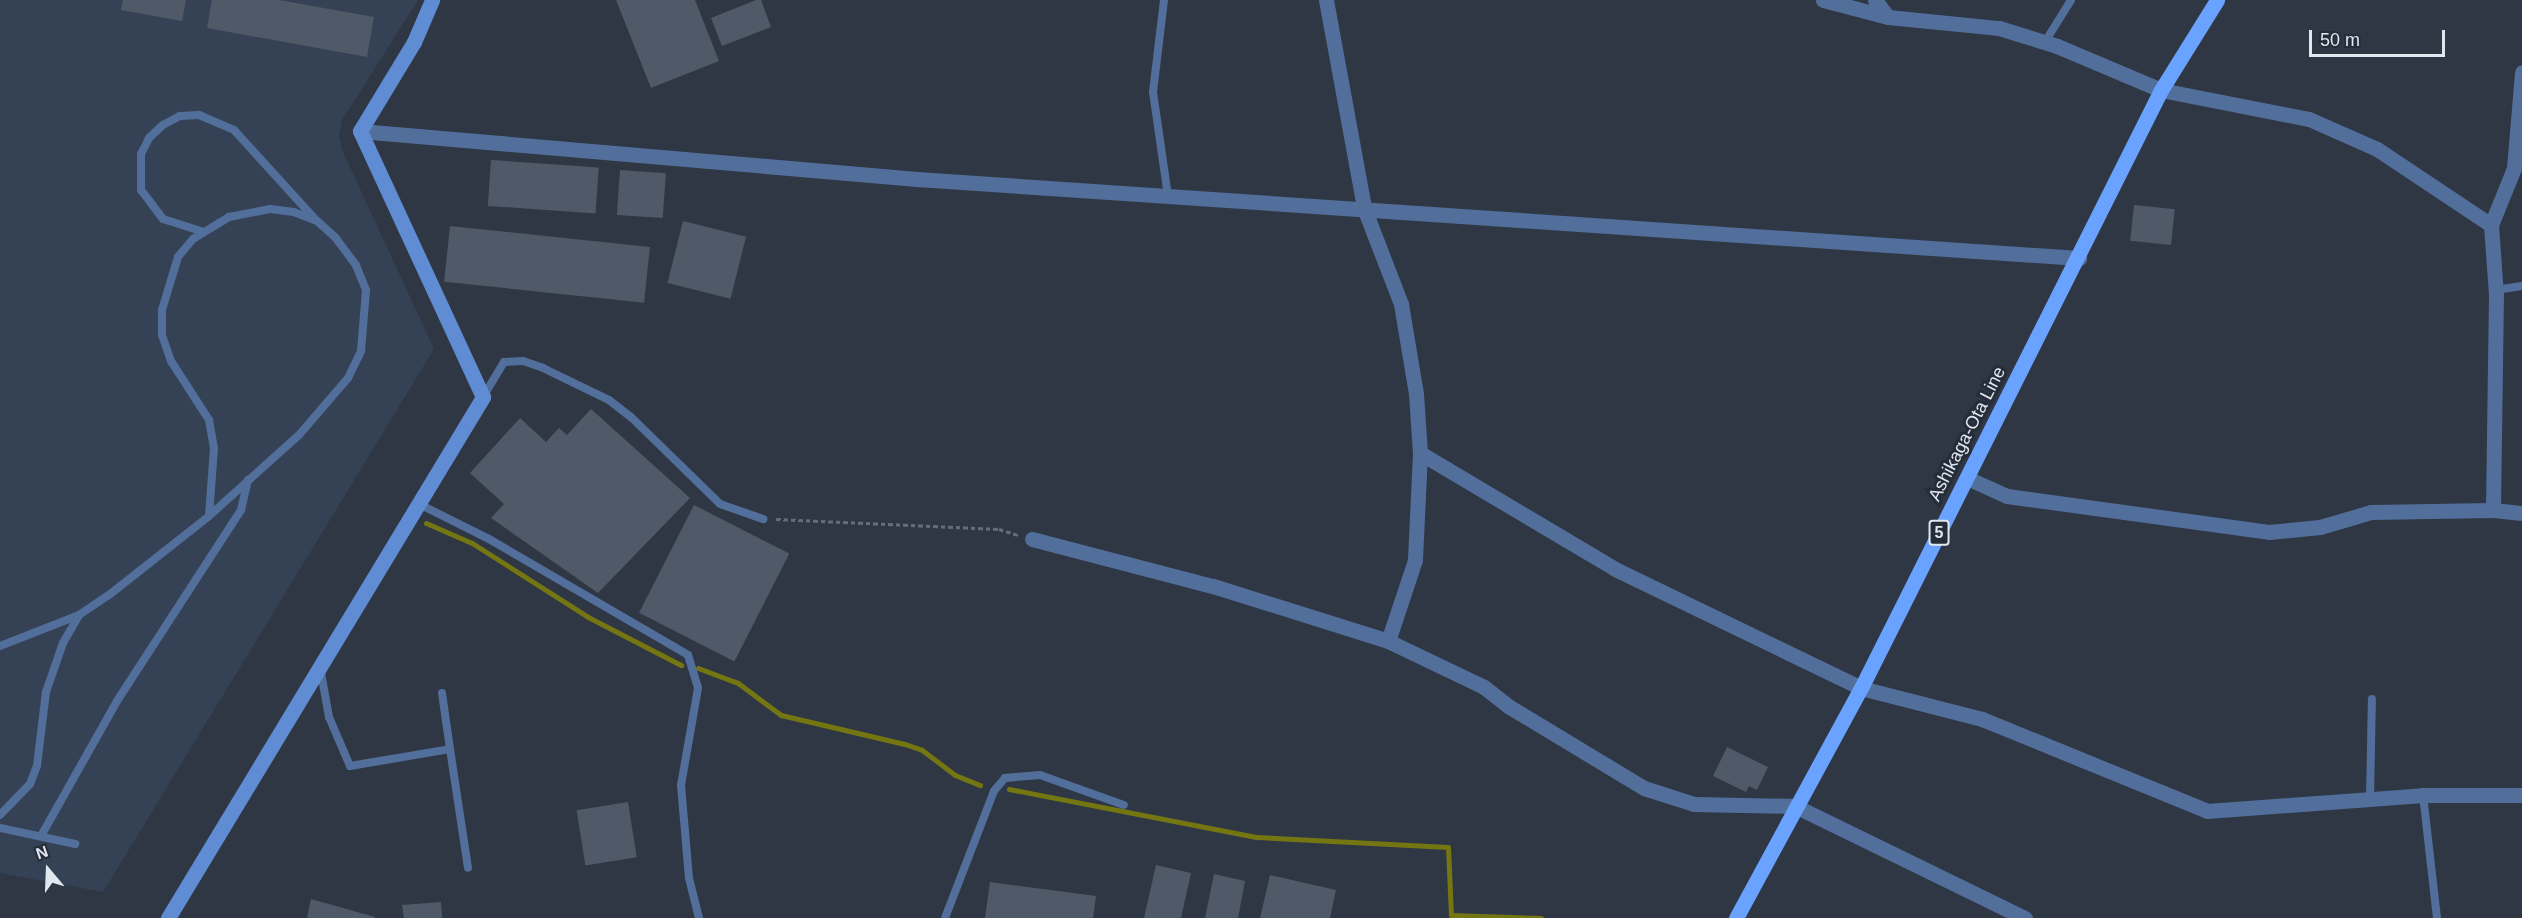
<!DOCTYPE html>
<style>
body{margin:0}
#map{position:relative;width:2522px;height:918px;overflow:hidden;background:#2f3745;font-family:Arial,sans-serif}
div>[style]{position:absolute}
.built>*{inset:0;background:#354255}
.stream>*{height:5px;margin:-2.5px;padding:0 2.5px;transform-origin:2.5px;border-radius:2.5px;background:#747611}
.building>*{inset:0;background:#4f5968;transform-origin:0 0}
.path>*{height:3px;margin-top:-1.5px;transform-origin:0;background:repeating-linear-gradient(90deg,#656d79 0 4.5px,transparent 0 7.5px)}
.lane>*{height:8px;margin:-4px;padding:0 4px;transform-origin:4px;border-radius:4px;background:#526f9b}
.street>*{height:15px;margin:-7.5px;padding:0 7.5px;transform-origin:7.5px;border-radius:7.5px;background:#526f9b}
.secondary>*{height:15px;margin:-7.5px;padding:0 7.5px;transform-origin:7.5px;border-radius:7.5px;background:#5f8cd3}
.primary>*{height:15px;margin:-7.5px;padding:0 7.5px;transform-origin:7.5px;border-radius:7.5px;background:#69a3ff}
span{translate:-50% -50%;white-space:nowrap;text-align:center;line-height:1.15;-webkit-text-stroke:6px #252d3a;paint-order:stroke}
.shield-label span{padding:2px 4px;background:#252d3a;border:2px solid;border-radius:4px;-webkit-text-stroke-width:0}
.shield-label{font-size:16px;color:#e1e7ef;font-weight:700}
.street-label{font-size:18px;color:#e1e7ef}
.north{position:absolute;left:18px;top:840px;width:60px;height:60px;-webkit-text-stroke:4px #252d3a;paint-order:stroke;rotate:341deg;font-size:16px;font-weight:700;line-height:24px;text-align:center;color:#e1e7ef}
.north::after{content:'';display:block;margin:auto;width:21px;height:27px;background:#e1e7ef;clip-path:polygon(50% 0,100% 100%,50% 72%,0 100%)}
.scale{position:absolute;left:2309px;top:30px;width:136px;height:27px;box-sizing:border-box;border:3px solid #e1e7ef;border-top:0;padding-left:8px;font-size:18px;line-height:21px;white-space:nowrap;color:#e1e7ef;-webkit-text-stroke:4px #252d3a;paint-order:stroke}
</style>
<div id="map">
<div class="built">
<div style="clip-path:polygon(0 0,418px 0,342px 120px,339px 135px,342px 150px,434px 349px,103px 892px,0 873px)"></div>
</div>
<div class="stream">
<div style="left:426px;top:523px;width:50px;rotate:23.5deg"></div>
<div style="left:472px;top:543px;width:138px;rotate:32.5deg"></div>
<div style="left:588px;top:617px;width:105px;rotate:27.3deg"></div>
<div style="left:698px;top:668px;width:43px;rotate:20.6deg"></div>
<div style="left:738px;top:683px;width:54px;rotate:36.7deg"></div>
<div style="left:781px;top:715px;width:127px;rotate:13.2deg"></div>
<div style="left:905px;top:744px;width:18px;rotate:19deg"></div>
<div style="left:922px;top:750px;width:41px;rotate:37.1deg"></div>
<div style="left:955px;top:775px;width:27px;rotate:22deg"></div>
<div style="left:1009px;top:789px;width:253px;rotate:11deg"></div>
<div style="left:1257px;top:837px;width:191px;rotate:3deg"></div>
<div style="left:1448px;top:847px;width:68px;rotate:87.5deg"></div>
<div style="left:1451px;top:915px;width:90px;rotate:1.9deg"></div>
</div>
<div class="building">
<div style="clip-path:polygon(123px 0,186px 0,182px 21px,121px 10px)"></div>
<div style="clip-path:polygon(212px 0,279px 0,374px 17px,367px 57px,207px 28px)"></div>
<div style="clip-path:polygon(616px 0,695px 0,719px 61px,651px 88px)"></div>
<div style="clip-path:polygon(756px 0,761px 0,771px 27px,722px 46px,711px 18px)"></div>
<div style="left:491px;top:160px;width:108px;height:46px;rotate:4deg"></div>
<div style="left:620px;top:170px;width:46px;height:45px;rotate:4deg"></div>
<div style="left:2134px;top:205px;width:41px;height:36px;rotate:6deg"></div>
<div style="left:683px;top:221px;width:65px;height:64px;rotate:14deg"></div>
<div style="left:450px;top:226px;width:201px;height:56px;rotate:6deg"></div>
<div style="clip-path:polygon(591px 409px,690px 498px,598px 593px,491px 518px,504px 504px,470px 473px,520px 418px,546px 442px,559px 428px,567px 435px)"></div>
<div style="left:694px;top:505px;width:107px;height:121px;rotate:27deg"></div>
<div style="clip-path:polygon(1727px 747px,1768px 767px,1757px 790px,1749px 786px,1746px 792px,1713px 776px)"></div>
<div style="left:628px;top:802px;width:56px;height:52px;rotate:81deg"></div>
<div style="clip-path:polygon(1156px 865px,1191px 873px,1181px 918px,1144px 918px)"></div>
<div style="clip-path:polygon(1214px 874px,1245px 881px,1238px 918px,1205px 918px)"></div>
<div style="clip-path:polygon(1270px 875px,1336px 890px,1330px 918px,1260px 918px)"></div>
<div style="clip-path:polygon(990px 882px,1096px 896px,1093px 918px,985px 918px)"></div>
<div style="clip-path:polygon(311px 899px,375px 917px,375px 918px,307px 918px)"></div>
<div style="clip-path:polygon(441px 902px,442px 918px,404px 918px,402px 905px)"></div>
</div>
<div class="path">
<div style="left:776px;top:519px;width:223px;rotate:2.6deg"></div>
<div style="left:999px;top:529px;width:20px;rotate:18deg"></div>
</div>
<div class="lane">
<div style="left:1164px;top:0;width:93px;rotate:96.8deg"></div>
<div style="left:1153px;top:92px;width:105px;rotate:81.8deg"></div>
<div style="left:2045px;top:42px;width:49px;rotate:-58.2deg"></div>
<div style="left:204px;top:232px;width:43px;rotate:-162.4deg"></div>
<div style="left:163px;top:219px;width:36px;rotate:-127deg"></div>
<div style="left:141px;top:190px;width:36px;rotate:-90deg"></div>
<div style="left:141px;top:154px;width:18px;rotate:-63deg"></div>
<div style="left:149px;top:138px;width:19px;rotate:-43deg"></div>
<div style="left:163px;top:125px;width:19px;rotate:-28deg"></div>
<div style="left:180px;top:116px;width:19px;rotate:-3deg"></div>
<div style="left:199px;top:115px;width:38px;rotate:23deg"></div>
<div style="left:234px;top:130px;width:120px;rotate:47.7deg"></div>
<div style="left:2496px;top:290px;width:26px;rotate:-9deg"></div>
<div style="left:483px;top:397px;width:41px;rotate:-59deg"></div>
<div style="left:504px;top:362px;width:19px;rotate:-3deg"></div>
<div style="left:523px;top:361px;width:21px;rotate:19deg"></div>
<div style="left:543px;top:368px;width:73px;rotate:25.9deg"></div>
<div style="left:609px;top:400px;width:28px;rotate:38deg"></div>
<div style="left:631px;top:417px;width:124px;rotate:44.3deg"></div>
<div style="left:720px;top:504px;width:46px;rotate:19.2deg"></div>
<div style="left:419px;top:504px;width:78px;rotate:26.6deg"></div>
<div style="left:489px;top:539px;width:230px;rotate:30.2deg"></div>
<div style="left:688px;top:655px;width:34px;rotate:73deg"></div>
<div style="left:698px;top:688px;width:98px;rotate:99.9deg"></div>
<div style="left:681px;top:785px;width:93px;rotate:85.1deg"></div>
<div style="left:689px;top:878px;width:41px;rotate:76deg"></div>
<div style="left:0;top:646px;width:85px;rotate:-21.4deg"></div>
<div style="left:79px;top:615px;width:36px;rotate:-34deg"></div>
<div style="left:109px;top:595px;width:127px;rotate:-38.3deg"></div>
<div style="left:209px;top:516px;width:121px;rotate:-42deg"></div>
<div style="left:299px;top:435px;width:75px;rotate:-49.3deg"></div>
<div style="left:348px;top:378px;width:30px;rotate:-64deg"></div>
<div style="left:361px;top:351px;width:61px;rotate:-85.3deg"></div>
<div style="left:366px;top:290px;width:27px;rotate:-112deg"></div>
<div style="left:356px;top:265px;width:34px;rotate:-127deg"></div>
<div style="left:336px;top:238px;width:25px;rotate:-138deg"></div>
<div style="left:317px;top:221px;width:25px;rotate:-159deg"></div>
<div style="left:294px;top:212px;width:24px;rotate:-173deg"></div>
<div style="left:270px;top:209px;width:42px;rotate:169deg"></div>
<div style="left:229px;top:217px;width:42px;rotate:148.6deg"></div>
<div style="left:193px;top:239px;width:23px;rotate:130deg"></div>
<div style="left:178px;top:257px;width:55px;rotate:106.8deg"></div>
<div style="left:162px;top:310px;width:25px;rotate:90deg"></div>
<div style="left:162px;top:335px;width:28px;rotate:71deg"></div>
<div style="left:171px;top:361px;width:70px;rotate:57.2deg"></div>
<div style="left:209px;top:420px;width:28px;rotate:80deg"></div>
<div style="left:214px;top:448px;width:68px;rotate:94.2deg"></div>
<div style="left:320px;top:667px;width:51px;rotate:79.8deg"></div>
<div style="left:329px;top:717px;width:53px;rotate:66.8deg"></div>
<div style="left:350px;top:766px;width:101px;rotate:-9.6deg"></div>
<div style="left:450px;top:749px;width:120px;rotate:81.4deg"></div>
<div style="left:442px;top:693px;width:57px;rotate:81.9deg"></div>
<div style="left:2423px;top:795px;width:124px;rotate:83.5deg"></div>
<div style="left:2370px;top:799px;width:100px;rotate:-88.9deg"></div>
<div style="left:0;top:815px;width:43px;rotate:-45.9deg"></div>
<div style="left:30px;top:784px;width:19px;rotate:-69deg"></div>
<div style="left:37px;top:766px;width:75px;rotate:-83.1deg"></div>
<div style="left:46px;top:692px;width:52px;rotate:-70.9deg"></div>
<div style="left:63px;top:643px;width:32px;rotate:-60deg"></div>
<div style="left:0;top:828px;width:77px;rotate:12deg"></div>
<div style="left:41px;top:836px;width:155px;rotate:-60.6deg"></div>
<div style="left:117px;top:701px;width:228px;rotate:-57deg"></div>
<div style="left:241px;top:510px;width:31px;rotate:-77deg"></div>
<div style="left:945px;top:918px;width:136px;rotate:-68.9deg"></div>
<div style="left:994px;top:791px;width:17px;rotate:-50deg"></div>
<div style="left:1005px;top:778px;width:35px;rotate:-5deg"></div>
<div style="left:1040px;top:775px;width:89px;rotate:19.7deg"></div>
</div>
<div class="street">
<div style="left:1326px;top:0;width:211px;rotate:79.6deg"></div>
<div style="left:1364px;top:208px;width:103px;rotate:68.9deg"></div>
<div style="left:1401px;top:304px;width:91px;rotate:80.5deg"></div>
<div style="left:1416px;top:394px;width:59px;rotate:86.1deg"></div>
<div style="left:1420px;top:453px;width:107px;rotate:92.7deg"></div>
<div style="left:1415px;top:560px;width:85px;rotate:108.4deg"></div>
<div style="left:1823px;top:0;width:67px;rotate:14.7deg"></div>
<div style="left:1888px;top:17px;width:112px;rotate:5.7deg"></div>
<div style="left:1999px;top:28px;width:61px;rotate:17.2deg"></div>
<div style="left:2057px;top:46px;width:113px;rotate:22.9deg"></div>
<div style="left:2161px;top:90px;width:151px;rotate:11.1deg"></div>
<div style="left:2309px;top:119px;width:74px;rotate:23.8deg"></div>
<div style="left:2377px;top:149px;width:137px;rotate:33.7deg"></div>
<div style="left:2491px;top:225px;width:69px;rotate:85.9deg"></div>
<div style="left:2496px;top:294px;width:216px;rotate:90.8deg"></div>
<div style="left:1875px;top:0;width:21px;rotate:53deg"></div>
<div style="left:360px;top:131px;width:559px;rotate:4.93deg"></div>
<div style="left:917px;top:179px;width:1165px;rotate:3.89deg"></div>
<div style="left:2491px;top:225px;width:61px;rotate:-68deg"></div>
<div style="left:2514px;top:168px;width:96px;rotate:-85.2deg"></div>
<div style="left:1420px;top:453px;width:227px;rotate:30.7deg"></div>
<div style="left:1615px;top:569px;width:273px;rotate:25.8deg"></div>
<div style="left:1861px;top:688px;width:125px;rotate:14.4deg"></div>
<div style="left:1982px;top:719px;width:243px;rotate:22.2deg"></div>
<div style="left:2207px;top:811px;width:217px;rotate:-4.2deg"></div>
<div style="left:2423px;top:795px;width:99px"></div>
<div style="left:1967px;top:478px;width:44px;rotate:24.2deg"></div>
<div style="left:2007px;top:496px;width:264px;rotate:7.8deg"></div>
<div style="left:2269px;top:532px;width:51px;rotate:-5.6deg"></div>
<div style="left:2320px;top:527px;width:53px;rotate:-16.4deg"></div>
<div style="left:2371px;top:512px;width:122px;rotate:-0.9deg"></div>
<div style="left:2493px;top:510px;width:29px;rotate:6deg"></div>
<div style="left:1032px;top:539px;width:187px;rotate:14.6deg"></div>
<div style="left:1213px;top:586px;width:183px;rotate:17.4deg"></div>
<div style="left:1388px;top:641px;width:106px;rotate:25.6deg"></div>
<div style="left:1484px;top:687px;width:31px;rotate:38deg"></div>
<div style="left:1508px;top:706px;width:159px;rotate:31.1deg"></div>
<div style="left:1644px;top:788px;width:52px;rotate:17.7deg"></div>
<div style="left:1694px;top:804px;width:101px;rotate:1.1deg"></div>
<div style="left:1795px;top:806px;width:256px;rotate:26deg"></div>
</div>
<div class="secondary">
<div style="left:168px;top:918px;width:609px;rotate:-58.84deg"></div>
<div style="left:483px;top:397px;width:293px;rotate:-114.8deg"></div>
<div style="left:360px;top:131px;width:104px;rotate:-58.8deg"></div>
<div style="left:414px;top:42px;width:46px;rotate:-66.8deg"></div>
</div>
<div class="primary">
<div style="left:1736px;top:918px;width:262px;rotate:-61.5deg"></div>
<div style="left:1861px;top:688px;width:669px;rotate:-63.36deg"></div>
<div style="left:2161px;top:90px;width:106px;rotate:-58.1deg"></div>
</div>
<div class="shield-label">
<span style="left:1939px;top:533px">5</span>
</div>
<div class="street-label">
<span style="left:1967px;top:434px;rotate:-63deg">Ashikaga-Ota Line</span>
</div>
<div class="north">N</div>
<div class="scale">50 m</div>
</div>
